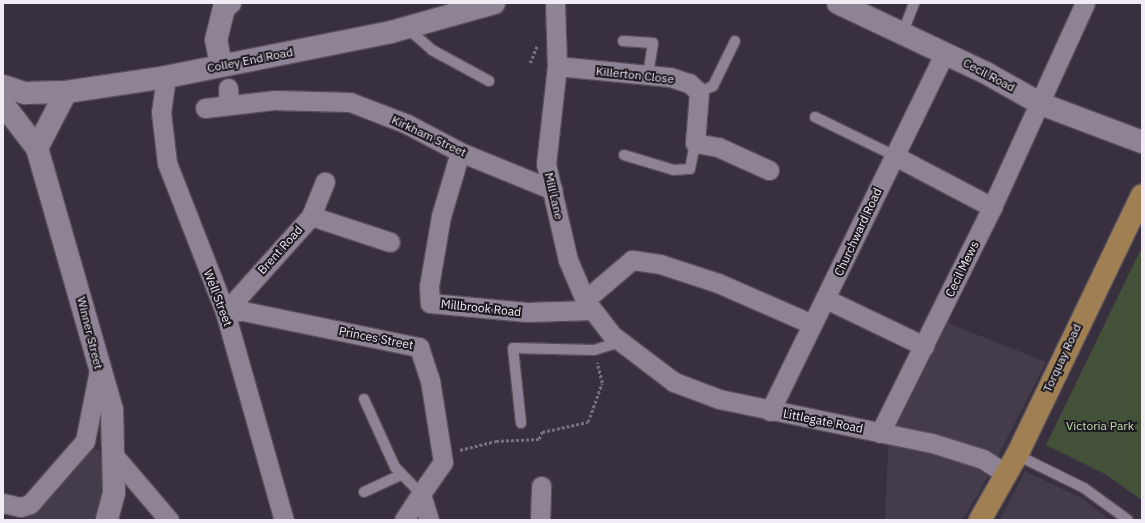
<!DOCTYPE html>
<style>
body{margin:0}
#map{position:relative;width:1145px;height:523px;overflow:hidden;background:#39303f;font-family:"IBM Plex Sans",sans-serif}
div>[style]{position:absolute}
.commercial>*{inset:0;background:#443c4b}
.green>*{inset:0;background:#445139}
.path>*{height:2.5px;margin-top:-1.25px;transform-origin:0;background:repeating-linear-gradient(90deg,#776f7c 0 3px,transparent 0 5px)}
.roads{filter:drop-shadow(1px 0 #574f5b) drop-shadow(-1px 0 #574f5b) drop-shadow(0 1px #574f5b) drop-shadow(0 -1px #574f5b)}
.service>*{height:10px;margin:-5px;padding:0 5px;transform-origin:5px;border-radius:5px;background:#8e8394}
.minor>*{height:19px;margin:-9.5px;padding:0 9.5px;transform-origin:9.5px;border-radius:9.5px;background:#8e8394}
.tertiary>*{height:22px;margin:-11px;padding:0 11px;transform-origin:11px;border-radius:11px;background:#8e8394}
.secondary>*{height:22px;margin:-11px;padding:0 11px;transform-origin:11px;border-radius:11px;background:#8e8394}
.primary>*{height:22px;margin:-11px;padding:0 11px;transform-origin:11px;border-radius:11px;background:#a08052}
span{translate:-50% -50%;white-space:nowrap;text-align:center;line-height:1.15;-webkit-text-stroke:4px #1e1a21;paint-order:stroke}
.street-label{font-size:12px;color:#f1ebf5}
.park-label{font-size:12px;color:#c2dfab}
.frame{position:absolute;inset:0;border:4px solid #f1ebf5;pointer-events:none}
</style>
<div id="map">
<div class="commercial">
<div style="clip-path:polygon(946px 319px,950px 324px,1046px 362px,981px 489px,962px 520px,885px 520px,888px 450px,897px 420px)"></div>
<div style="clip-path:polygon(87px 445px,116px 458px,107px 520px,26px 520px,32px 508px)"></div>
<div style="clip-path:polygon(1025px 471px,1083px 499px,1110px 520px,1000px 520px)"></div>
</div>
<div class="green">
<div style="clip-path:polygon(1142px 247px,1142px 500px,1105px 474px,1046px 445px)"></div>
</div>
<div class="path">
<div style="left:530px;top:63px;width:18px;rotate:-68deg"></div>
<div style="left:460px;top:450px;width:37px;rotate:-14deg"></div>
<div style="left:496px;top:441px;width:43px;rotate:-2.7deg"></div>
<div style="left:539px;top:439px;width:8px;rotate:-67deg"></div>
<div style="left:542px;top:432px;width:47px;rotate:-12.3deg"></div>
<div style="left:588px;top:422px;width:41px;rotate:-70.3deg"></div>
<div style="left:602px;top:383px;width:21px;rotate:-104deg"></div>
</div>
<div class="roads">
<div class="service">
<div style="left:407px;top:28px;width:33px;rotate:41deg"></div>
<div style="left:432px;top:50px;width:65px;rotate:28.5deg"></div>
<div style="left:903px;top:32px;width:31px;rotate:-69deg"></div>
<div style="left:623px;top:41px;width:30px;rotate:4deg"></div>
<div style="left:653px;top:43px;width:32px;rotate:99deg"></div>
<div style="left:699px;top:92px;width:15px;rotate:-23deg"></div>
<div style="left:713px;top:86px;width:50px;rotate:-63.9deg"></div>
<div style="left:815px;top:117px;width:89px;rotate:26deg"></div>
<div style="left:624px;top:155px;width:52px;rotate:16.7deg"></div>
<div style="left:674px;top:170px;width:16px;rotate:-4deg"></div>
<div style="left:690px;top:169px;width:26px;rotate:-79deg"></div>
<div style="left:364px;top:399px;width:75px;rotate:65.5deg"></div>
<div style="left:395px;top:467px;width:37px;rotate:46deg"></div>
<div style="left:521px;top:423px;width:75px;rotate:-96.1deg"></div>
<div style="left:513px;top:348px;width:81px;rotate:1.4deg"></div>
<div style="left:594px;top:350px;width:27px;rotate:-17deg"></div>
<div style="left:1017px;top:455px;width:75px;rotate:26.2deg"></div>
<div style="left:1084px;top:488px;width:54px;rotate:36deg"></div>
<div style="left:364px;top:492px;width:40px;rotate:-25deg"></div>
</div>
<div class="minor">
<div style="left:555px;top:3px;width:63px;rotate:88.2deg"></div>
<div style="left:557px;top:66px;width:99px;rotate:96.4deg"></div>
<div style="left:546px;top:164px;width:98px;rotate:77.1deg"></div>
<div style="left:568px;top:260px;width:43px;rotate:67deg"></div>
<div style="left:585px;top:300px;width:44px;rotate:52.4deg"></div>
<div style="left:612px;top:335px;width:78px;rotate:37.2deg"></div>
<div style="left:674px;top:382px;width:48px;rotate:20.7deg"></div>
<div style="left:719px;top:399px;width:217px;rotate:11.7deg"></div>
<div style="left:932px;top:443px;width:53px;rotate:17.4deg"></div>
<div style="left:983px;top:459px;width:27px;rotate:33deg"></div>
<div style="left:557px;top:66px;width:114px;rotate:5.6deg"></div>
<div style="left:670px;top:77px;width:20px;rotate:18deg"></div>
<div style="left:689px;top:83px;width:13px;rotate:42deg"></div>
<div style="left:699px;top:92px;width:51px;rotate:94.5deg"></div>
<div style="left:695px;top:143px;width:23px;rotate:10deg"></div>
<div style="left:718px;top:147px;width:56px;rotate:24.3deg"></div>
<div style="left:166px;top:77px;width:35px;rotate:98deg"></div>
<div style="left:161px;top:112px;width:51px;rotate:83.3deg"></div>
<div style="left:167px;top:163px;width:160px;rotate:68.7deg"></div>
<div style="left:225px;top:312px;width:216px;rotate:74.2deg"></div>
<div style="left:228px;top:88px;width:17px;rotate:87deg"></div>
<div style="left:205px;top:108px;width:69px;rotate:-6.6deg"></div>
<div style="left:274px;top:100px;width:76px;rotate:1.5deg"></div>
<div style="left:350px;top:102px;width:61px;rotate:21.1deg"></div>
<div style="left:407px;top:124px;width:60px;rotate:27.8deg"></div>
<div style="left:460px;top:152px;width:100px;rotate:22.2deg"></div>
<div style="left:460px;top:152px;width:67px;rotate:106.5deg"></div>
<div style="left:441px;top:216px;width:71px;rotate:99.7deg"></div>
<div style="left:429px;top:286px;width:17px;rotate:87deg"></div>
<div style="left:430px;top:303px;width:97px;rotate:5.3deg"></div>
<div style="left:527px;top:312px;width:64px;rotate:-1.8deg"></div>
<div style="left:895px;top:156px;width:110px;rotate:27.7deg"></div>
<div style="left:311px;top:216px;width:83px;rotate:18.2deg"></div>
<div style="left:826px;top:299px;width:109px;rotate:25.6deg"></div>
<div style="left:585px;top:300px;width:62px;rotate:-40.4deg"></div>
<div style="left:632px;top:260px;width:28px;rotate:8deg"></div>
<div style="left:660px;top:264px;width:61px;rotate:18.1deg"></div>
<div style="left:718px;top:283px;width:103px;rotate:23.6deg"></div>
<div style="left:225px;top:312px;width:18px;rotate:-3deg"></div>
<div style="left:243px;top:311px;width:180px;rotate:11.6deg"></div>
<div style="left:419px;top:347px;width:35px;rotate:72deg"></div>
<div style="left:430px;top:380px;width:83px;rotate:81deg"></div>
<div style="left:443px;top:462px;width:39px;rotate:125deg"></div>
<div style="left:225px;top:312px;width:129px;rotate:-48.1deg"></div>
<div style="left:311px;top:216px;width:37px;rotate:-68deg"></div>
<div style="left:770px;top:411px;width:399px;rotate:-64deg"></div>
<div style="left:880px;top:433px;width:252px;rotate:-63.6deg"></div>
<div style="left:992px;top:207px;width:224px;rotate:-65.5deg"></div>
<div style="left:116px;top:458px;width:82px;rotate:49.5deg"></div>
<div style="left:3px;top:503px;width:18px;rotate:13deg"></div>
<div style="left:21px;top:507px;width:9px;rotate:-18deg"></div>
<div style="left:30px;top:504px;width:84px;rotate:-48.9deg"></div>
<div style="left:85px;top:441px;width:72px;rotate:-78.8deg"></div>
<div style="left:404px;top:520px;width:31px;rotate:-57deg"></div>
<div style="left:421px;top:494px;width:27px;rotate:73deg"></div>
<div style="left:540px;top:520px;width:34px;rotate:-88deg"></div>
</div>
<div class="tertiary">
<div style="left:221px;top:65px;width:25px;rotate:-101deg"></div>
<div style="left:216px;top:40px;width:33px;rotate:-76deg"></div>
<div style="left:224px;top:8px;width:8px;rotate:-40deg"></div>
<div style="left:3px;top:104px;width:56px;rotate:52.3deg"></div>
<div style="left:37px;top:148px;width:273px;rotate:74deg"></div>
<div style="left:112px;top:410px;width:83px;rotate:88.6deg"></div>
<div style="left:114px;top:493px;width:28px;rotate:105deg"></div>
<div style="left:37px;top:148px;width:63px;rotate:-62.6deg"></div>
</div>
<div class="secondary">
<div style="left:838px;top:3px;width:164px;rotate:25.3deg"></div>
<div style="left:986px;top:73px;width:63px;rotate:29.4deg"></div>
<div style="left:1041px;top:104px;width:108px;rotate:20.6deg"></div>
<div style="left:3px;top:86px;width:23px;rotate:18deg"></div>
<div style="left:25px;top:93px;width:41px;rotate:-1.4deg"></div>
<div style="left:66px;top:92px;width:101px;rotate:-8.5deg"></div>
<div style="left:166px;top:77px;width:229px;rotate:-11.3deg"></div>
<div style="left:391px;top:32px;width:107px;rotate:-15.7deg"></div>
</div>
<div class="primary">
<div style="left:980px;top:520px;width:75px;rotate:-60.4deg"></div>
<div style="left:1017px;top:455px;width:288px;rotate:-64.3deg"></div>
</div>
</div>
<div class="street-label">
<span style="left:250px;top:60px;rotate:-11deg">Colley End Road</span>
<span style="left:635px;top:75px;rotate:6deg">Killerton Close</span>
<span style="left:989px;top:75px;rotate:28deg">Cecil Road</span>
<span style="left:429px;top:136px;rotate:25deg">Kirkham Street</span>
<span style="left:554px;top:196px;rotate:77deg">Mill Lane</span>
<span style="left:858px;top:232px;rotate:-65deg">Churchward Road</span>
<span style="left:280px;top:250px;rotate:-48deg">Brent Road</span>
<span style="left:962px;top:269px;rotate:-64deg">Cecil Mews</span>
<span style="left:218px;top:298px;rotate:69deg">Well Street</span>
<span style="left:481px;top:308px;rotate:6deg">Millbrook Road</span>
<span style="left:90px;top:333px;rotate:76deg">Winner Street</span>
<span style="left:376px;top:338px;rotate:11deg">Princes Street</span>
<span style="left:1062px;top:358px;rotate:-65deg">Torquay Road</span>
<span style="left:823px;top:421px;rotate:11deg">Littlegate Road</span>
</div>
<div class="park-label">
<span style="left:1100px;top:426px">Victoria Park</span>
</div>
<div class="frame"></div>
</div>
